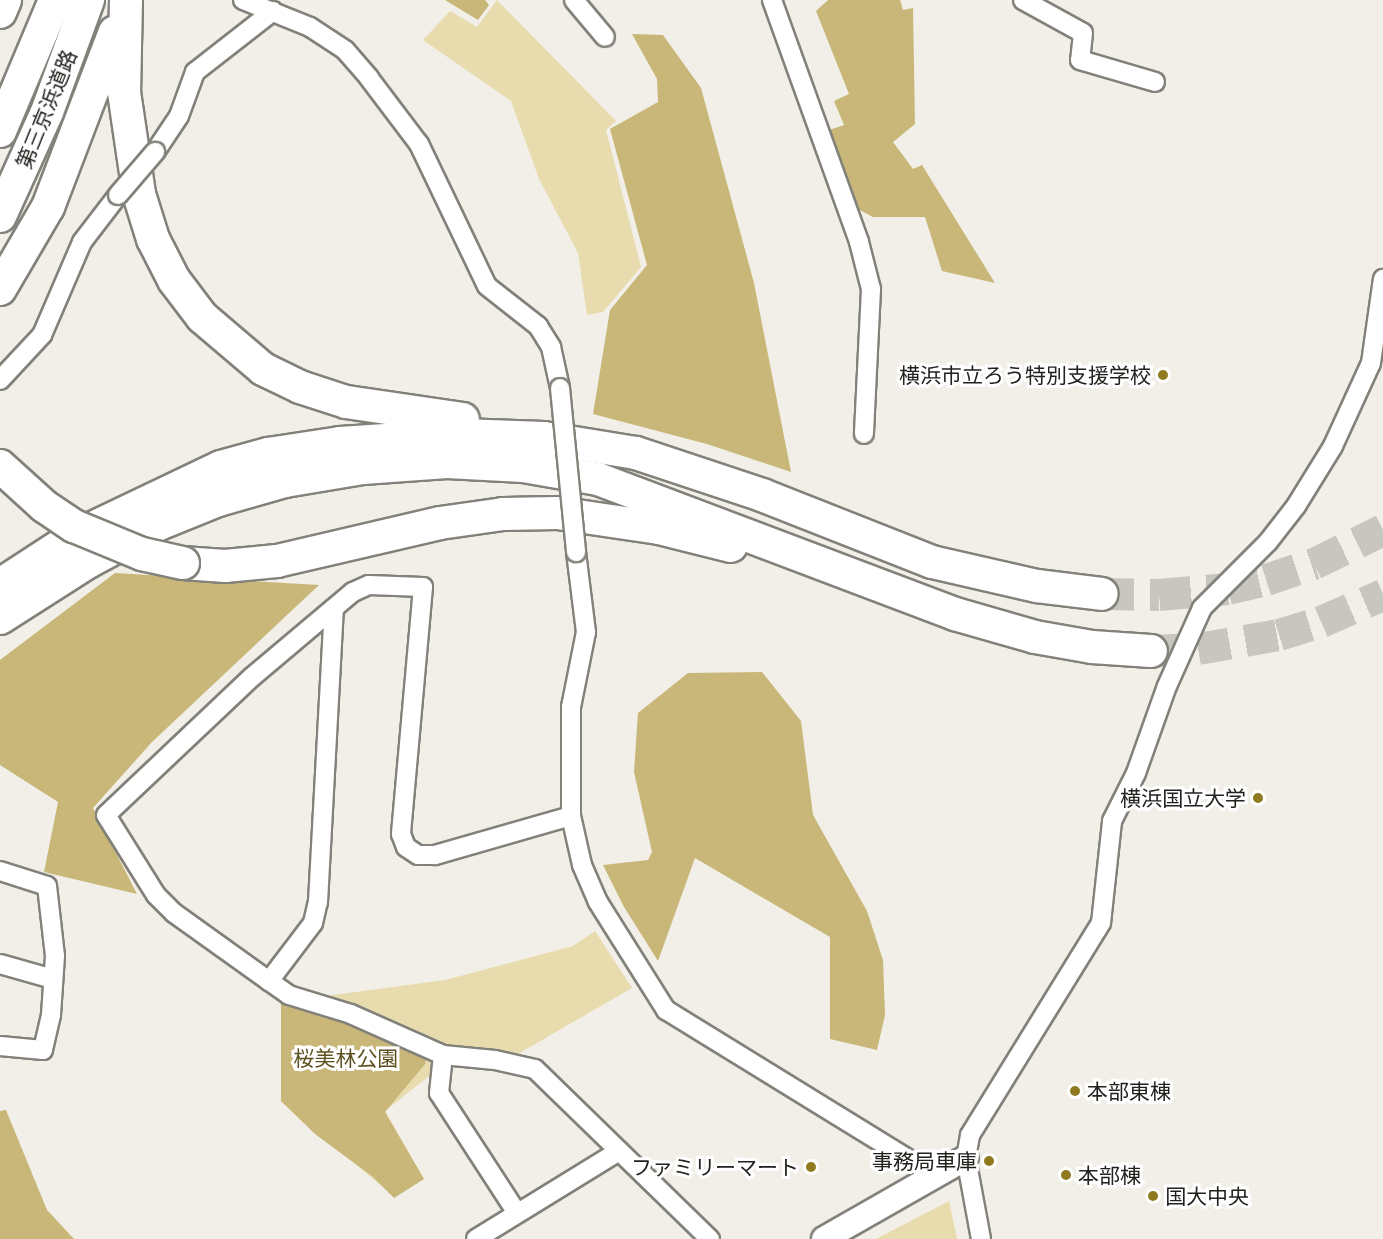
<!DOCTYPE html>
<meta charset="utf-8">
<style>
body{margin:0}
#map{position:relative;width:1383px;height:1239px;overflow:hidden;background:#f1efe7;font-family:Commissioner,"Noto Sans JP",sans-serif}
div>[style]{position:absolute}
.green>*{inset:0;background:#e8dcae}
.forest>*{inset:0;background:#c8b778}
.highway-tunnel>*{height:32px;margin-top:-16px;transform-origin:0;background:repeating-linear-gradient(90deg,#c7c6bf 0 32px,transparent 0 48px)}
.roads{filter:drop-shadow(2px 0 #82817a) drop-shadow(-2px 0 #82817a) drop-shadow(0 2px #82817a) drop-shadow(0 -2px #82817a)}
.street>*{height:18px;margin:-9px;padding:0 9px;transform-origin:9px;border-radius:9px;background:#fff}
.secondary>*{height:24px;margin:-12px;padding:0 12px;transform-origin:12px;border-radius:12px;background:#fff}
.highway>*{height:32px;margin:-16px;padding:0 16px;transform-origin:16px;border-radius:16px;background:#fff}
.bridges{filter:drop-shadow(2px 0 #82817a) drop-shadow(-2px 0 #82817a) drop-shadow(0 2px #82817a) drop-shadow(0 -2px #82817a)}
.street-bridge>*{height:18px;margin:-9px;padding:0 9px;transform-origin:9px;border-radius:9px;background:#fff}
.highway-bridge>*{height:32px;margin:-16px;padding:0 16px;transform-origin:16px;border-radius:16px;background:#fff}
.dots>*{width:16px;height:16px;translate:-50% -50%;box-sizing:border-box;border:3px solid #fff;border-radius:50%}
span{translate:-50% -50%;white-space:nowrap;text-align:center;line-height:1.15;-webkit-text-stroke:6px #fff;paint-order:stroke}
.street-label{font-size:21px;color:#21211e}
.poi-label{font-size:21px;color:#21211e}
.right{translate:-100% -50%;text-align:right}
.left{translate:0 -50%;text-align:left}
.park-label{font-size:21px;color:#5e5121}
</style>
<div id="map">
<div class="green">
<div style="clip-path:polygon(497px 0,616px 121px,606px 130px,641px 267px,603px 312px,587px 315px,578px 253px,539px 179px,511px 101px,423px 40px,450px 11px,477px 27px)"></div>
<div style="clip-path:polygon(595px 931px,632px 988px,516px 1055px,463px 1049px,385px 1111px,424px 1179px,392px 1195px,281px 1101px,281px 1002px,445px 980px,573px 946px)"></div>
<div style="clip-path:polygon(949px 1201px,957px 1239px,876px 1239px)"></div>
</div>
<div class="forest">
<div style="clip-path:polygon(445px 0,485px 0,489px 5px,478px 20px)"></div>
<div style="clip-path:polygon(828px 0,900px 0,903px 10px,913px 8px,915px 124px,893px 142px,913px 169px,922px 165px,995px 283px,942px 271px,925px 217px,873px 217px,852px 206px,826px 131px,844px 125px,834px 101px,849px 94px,816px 11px)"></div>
<div style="clip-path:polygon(632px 34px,663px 35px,701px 88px,754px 283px,791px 472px,707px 444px,593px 414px,610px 310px,647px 265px,610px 129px,658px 102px,657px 79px)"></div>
<div style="clip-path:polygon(115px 573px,319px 585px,152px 742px,93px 808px,137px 894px,44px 872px,58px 802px,0 765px,0 660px)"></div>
<div style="clip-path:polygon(762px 672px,801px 721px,813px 815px,867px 911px,883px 960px,885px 1015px,877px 1050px,830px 1039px,830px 937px,695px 858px,658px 961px,624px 907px,603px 865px,648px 860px,652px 852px,634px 772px,638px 713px,688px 673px)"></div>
<div style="clip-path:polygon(281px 1002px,363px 1019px,428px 1051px,425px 1064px,385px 1112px,424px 1179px,394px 1198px,373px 1177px,315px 1134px,281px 1101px)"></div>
<div style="clip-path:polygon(6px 1110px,47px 1210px,74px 1239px,0 1239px,0 1111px)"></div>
</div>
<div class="highway-tunnel">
<div style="left:1102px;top:594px;width:57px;rotate:1deg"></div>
<div style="left:1159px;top:595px;width:69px;rotate:-5deg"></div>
<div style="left:1228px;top:589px;width:39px;rotate:-13deg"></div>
<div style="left:1266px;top:580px;width:51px;rotate:-18.4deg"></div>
<div style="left:1314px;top:564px;width:77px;rotate:-26.2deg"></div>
<div style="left:1151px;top:651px;width:47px;rotate:-2.4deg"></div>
<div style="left:1198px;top:649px;width:82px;rotate:-9.8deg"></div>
<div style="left:1279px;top:635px;width:44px;rotate:-17.2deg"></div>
<div style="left:1321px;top:622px;width:68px;rotate:-23.5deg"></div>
</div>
<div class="roads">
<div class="street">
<div style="left:243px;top:0;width:72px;rotate:21.9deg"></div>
<div style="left:310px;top:27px;width:42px;rotate:33.3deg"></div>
<div style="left:345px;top:50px;width:37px;rotate:49deg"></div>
<div style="left:369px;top:78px;width:83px;rotate:52.9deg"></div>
<div style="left:419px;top:144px;width:157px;rotate:64.4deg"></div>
<div style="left:487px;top:286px;width:65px;rotate:38.1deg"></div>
<div style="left:538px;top:326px;width:25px;rotate:58deg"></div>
<div style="left:551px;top:347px;width:42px;rotate:77.6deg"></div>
<div style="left:574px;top:0;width:48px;rotate:50deg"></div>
<div style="left:772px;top:0;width:257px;rotate:70.2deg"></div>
<div style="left:859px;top:242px;width:49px;rotate:75.7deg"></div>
<div style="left:871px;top:289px;width:145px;rotate:92.8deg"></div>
<div style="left:1023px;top:0;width:68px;rotate:28.8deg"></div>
<div style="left:1083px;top:33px;width:27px;rotate:96deg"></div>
<div style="left:1080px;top:60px;width:78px;rotate:16.3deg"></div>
<div style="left:155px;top:152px;width:43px;rotate:-56.3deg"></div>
<div style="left:179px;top:116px;width:47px;rotate:-70deg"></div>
<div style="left:195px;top:72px;width:99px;rotate:-38deg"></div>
<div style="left:0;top:380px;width:62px;rotate:-47deg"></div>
<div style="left:42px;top:335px;width:101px;rotate:-66.7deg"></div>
<div style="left:82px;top:242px;width:59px;rotate:-52.5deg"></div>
<div style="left:576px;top:552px;width:81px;rotate:82.9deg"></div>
<div style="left:586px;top:632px;width:76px;rotate:101.3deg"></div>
<div style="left:571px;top:707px;width:109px;rotate:90deg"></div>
<div style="left:571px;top:816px;width:50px;rotate:77.3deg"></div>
<div style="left:582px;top:865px;width:40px;rotate:66.6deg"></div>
<div style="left:598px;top:902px;width:128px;rotate:57.8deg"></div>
<div style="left:666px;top:1010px;width:317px;rotate:31.6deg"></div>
<div style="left:0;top:871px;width:49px;rotate:17.7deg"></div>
<div style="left:47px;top:886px;width:70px;rotate:83.5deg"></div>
<div style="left:55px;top:956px;width:59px;rotate:93.9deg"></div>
<div style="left:51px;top:1015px;width:36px;rotate:103deg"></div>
<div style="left:43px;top:1050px;width:43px;rotate:-174.7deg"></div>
<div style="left:0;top:964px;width:55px;rotate:15.8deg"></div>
<div style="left:269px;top:981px;width:73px;rotate:-52.8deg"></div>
<div style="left:313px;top:923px;width:22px;rotate:-77deg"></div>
<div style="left:318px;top:902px;width:294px;rotate:-86.9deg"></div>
<div style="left:443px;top:1055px;width:52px;rotate:5.5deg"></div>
<div style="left:495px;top:1060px;width:41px;rotate:12.7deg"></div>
<div style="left:535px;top:1069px;width:244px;rotate:44.2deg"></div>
<div style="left:517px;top:1213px;width:143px;rotate:-123deg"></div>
<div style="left:439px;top:1093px;width:38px;rotate:-84deg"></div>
<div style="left:443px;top:1055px;width:101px;rotate:-156deg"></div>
<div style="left:351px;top:1014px;width:65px;rotate:-163deg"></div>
<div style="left:289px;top:995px;width:24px;rotate:-145deg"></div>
<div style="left:269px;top:981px;width:117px;rotate:-144.4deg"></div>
<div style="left:174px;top:913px;width:25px;rotate:-135deg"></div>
<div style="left:156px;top:895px;width:94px;rotate:-122deg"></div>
<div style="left:106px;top:815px;width:201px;rotate:-43.4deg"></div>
<div style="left:252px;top:677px;width:132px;rotate:-40.1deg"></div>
<div style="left:353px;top:592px;width:17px;rotate:-24deg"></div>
<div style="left:369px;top:585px;width:54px;rotate:2.1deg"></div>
<div style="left:423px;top:587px;width:248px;rotate:95.1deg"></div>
<div style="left:401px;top:834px;width:14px;rotate:69deg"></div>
<div style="left:406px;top:847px;width:14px;rotate:34deg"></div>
<div style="left:418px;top:855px;width:17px"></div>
<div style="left:435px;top:855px;width:141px;rotate:-16deg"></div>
<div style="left:476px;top:1239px;width:168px;rotate:-31.6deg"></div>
<div style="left:981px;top:1239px;width:82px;rotate:-100.5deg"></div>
<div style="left:966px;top:1158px;width:23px;rotate:-80deg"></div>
<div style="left:970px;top:1135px;width:249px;rotate:-58.3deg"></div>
<div style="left:1101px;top:923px;width:103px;rotate:-83.8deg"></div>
<div style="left:1112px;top:821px;width:54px;rotate:-63.4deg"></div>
<div style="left:1136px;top:773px;width:92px;rotate:-70.4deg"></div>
<div style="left:1167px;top:686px;width:85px;rotate:-65.8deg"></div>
<div style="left:1202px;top:608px;width:93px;rotate:-45deg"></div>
<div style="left:1268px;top:542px;width:46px;rotate:-52.1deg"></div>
<div style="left:1296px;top:506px;width:70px;rotate:-58.3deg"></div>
<div style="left:1333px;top:446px;width:91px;rotate:-65.4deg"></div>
<div style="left:1371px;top:363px;width:85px;rotate:-81.9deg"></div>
</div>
<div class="secondary">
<div style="left:824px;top:1239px;width:163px;rotate:-29.7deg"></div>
</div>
<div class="highway">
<div style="left:126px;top:0;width:92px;rotate:91.2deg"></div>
<div style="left:124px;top:92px;width:103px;rotate:81.6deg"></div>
<div style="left:139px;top:194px;width:47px;rotate:72.7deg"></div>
<div style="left:153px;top:239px;width:46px;rotate:62.9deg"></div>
<div style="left:174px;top:280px;width:46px;rotate:52.9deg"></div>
<div style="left:202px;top:317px;width:80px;rotate:40.4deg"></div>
<div style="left:263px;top:369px;width:41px;rotate:25.9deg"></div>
<div style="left:300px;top:387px;width:48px;rotate:18.1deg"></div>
<div style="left:346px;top:402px;width:118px;rotate:8.3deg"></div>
<div style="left:0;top:12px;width:13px;rotate:-67deg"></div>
<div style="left:0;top:131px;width:142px;rotate:-67.2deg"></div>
<div style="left:0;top:216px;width:114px;rotate:-65.7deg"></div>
<div style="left:47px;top:112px;width:119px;rotate:-69.9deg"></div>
<div style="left:0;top:289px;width:95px;rotate:-59.7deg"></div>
<div style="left:48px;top:207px;width:187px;rotate:-69.1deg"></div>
<div style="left:183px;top:563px;width:42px;rotate:4.1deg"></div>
<div style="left:225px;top:566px;width:52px;rotate:-5.5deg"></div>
<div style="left:277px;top:561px;width:167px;rotate:-13.1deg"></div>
<div style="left:440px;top:523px;width:64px;rotate:-8.1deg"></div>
<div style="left:503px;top:514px;width:54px;rotate:-1.1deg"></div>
<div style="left:557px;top:513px;width:103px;rotate:8.4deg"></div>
<div style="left:659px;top:528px;width:74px;rotate:14deg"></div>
<div style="left:0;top:585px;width:86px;rotate:-33.1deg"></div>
<div style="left:72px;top:538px;width:165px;rotate:-25.5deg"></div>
<div style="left:221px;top:467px;width:49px;rotate:-15.5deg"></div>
<div style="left:268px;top:454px;width:73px;rotate:-8.7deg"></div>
<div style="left:340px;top:443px;width:121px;rotate:-3.8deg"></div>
<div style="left:461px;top:435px;width:83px;rotate:2.1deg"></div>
<div style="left:544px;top:438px;width:93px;rotate:9.3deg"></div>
<div style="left:636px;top:453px;width:133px;rotate:18.4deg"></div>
<div style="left:762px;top:495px;width:183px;rotate:21.5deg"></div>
<div style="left:932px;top:562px;width:108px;rotate:12.9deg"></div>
<div style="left:1037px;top:586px;width:65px;rotate:7deg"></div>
<div style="left:0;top:618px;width:104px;rotate:-32.5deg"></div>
<div style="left:88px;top:562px;width:81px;rotate:-28.2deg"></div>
<div style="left:159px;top:524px;width:64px;rotate:-22.1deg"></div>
<div style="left:218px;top:500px;width:70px;rotate:-15.8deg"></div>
<div style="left:285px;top:481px;width:79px;rotate:-9.5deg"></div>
<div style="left:363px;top:468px;width:84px;rotate:-4.1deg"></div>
<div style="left:447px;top:462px;width:76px;rotate:3deg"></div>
<div style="left:523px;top:466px;width:76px;rotate:9.8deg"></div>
<div style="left:598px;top:479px;width:382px;rotate:20.7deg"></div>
<div style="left:955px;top:614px;width:83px;rotate:16deg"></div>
<div style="left:1035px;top:637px;width:58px;rotate:10deg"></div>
<div style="left:1092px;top:647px;width:59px;rotate:3.9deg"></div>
</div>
</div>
<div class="bridges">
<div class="street-bridge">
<div style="left:118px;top:195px;width:57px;rotate:-49.3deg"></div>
<div style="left:560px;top:388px;width:165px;rotate:84.4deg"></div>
</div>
<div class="highway-bridge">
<div style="left:0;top:466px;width:59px;rotate:42.3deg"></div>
<div style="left:44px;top:506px;width:36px;rotate:34deg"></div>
<div style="left:74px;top:526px;width:74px;rotate:22.4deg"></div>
<div style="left:142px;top:554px;width:42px;rotate:12.4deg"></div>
</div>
</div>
<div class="dots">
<div style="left:1163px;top:375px;background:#907a20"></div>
<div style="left:1258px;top:798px;background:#907a20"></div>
<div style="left:1075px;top:1091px;background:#907a20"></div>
<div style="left:989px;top:1161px;background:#907a20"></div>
<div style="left:811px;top:1167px;background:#907a20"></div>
<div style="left:1066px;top:1175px;background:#907a20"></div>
<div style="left:1153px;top:1196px;background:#907a20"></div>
</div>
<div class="street-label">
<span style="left:46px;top:109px;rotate:-68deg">第三京浜道路</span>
</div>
<div class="poi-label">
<span class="right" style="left:1151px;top:375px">横浜市立ろう特別支援学校</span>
<span class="right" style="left:1246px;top:798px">横浜国立大学</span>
<span class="left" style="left:1087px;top:1091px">本部東棟</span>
<span class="right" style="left:977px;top:1161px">事務局車庫</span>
<span class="right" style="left:799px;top:1167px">ファミリーマート</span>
<span class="left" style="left:1078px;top:1175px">本部棟</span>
<span class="left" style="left:1165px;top:1196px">国大中央</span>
</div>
<div class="park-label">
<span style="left:346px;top:1058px">桜美林公園</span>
</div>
</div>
